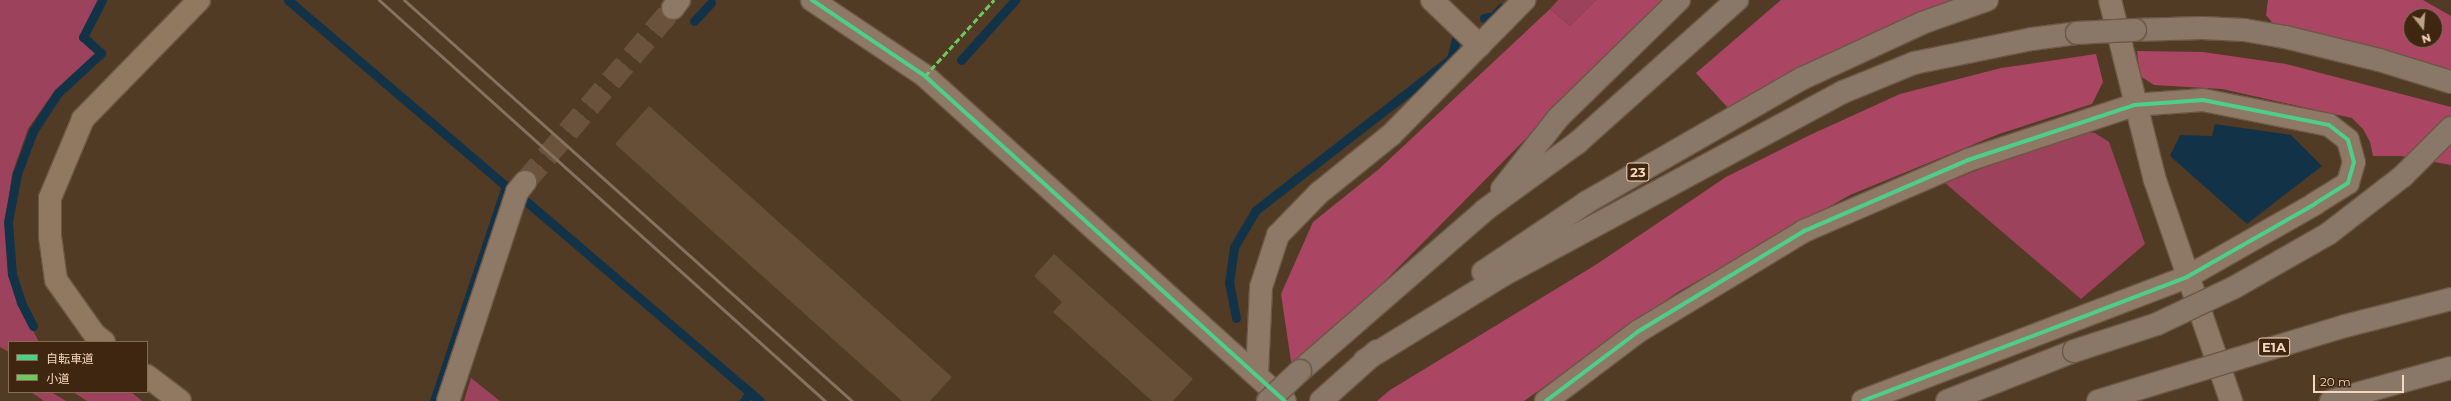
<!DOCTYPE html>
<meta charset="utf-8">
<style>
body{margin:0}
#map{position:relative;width:2451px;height:401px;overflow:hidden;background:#523b25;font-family:Montserrat,"Noto Sans JP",sans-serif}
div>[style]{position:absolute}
.green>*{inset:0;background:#9d425d}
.forest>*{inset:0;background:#aa4564}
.water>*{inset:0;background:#123347}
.stream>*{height:9px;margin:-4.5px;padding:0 4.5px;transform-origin:4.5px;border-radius:4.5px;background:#123347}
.building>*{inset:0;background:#664f36}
.street-tunnel>*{height:22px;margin-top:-11px;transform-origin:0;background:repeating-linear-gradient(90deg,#6b523c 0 22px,transparent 0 33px)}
.roads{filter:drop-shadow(1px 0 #6c5744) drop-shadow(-1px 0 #6c5744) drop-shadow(0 1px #6c5744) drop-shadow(0 -1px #6c5744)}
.street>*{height:22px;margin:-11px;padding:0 11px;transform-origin:11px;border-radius:11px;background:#8d7966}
.secondary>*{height:22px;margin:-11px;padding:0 11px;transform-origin:11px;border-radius:11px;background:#907861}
.highway>*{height:22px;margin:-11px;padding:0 11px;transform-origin:11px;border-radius:11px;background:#897768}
.rail>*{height:3px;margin:-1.5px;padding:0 1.5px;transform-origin:1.5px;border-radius:1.5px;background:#857261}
.bridges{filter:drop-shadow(1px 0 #6c5744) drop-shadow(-1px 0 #6c5744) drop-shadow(0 1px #6c5744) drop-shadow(0 -1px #6c5744)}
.highway-bridge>*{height:22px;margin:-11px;padding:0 11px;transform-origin:11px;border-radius:11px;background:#897768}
.quiet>*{height:3px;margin-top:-1.5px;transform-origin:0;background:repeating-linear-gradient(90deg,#6dc95d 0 6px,transparent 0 9px)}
.cycleway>*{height:4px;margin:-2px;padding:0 2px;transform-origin:2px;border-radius:2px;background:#4dcf88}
span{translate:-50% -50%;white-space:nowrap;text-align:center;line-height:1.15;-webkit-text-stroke:3px #3e2611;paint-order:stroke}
.shield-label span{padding:1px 3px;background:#3e2611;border:1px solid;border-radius:3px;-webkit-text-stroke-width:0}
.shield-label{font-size:13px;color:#f6d7bd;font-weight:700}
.legend{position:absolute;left:8px;top:341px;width:140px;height:52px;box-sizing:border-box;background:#3e2611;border:1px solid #886d56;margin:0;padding:5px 7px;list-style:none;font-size:12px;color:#f6d7bd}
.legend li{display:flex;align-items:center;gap:8px;height:20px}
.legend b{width:20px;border:1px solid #886d56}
.north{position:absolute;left:2403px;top:8px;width:40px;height:40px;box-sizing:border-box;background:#3e2611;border:1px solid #886d56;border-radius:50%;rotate:163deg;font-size:11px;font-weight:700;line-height:16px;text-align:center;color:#f6d7bd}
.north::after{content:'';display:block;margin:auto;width:14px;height:18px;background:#bda088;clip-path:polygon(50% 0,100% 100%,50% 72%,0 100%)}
.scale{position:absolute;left:2313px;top:375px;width:91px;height:18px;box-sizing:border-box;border:2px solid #f6d7bd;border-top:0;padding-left:5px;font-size:12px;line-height:14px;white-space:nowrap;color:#f6d7bd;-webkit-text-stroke:3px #3e2611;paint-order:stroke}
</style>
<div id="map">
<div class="green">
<div style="clip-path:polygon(0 0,99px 0,80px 37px,97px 52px,55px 90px,28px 129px,12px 174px,5px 223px,8px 274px,19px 304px,39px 342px,9px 342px,9px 352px,0 347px)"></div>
<div style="clip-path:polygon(1558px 0,1596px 0,1570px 26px,1550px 9px)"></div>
<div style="clip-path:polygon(2076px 131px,2095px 133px,2109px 142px,2145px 244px,2081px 299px,1945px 183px)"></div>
<div style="clip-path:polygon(471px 378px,500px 401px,464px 401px)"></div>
<div style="clip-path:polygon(31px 392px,51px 392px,66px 401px,44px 401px)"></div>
<div style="clip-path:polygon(73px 392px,131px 392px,142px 401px,87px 401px)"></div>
</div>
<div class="forest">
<div style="clip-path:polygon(1596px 0,1663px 0,1379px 287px,1292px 368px,1281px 294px,1313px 222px,1379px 169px,1550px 9px,1570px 26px)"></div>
<div style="clip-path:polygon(1781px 0,1958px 0,1730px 110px,1696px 73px)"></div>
<div style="clip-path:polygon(evenodd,2268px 0,2423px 0,2451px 16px,2451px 72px,2275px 26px,2266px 15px,2268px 0,2411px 16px,2435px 16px,2435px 40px,2411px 40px,2411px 16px)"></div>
<div style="clip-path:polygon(2137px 51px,2203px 52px,2286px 64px,2451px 107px,2451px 165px,2401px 156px,2373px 156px,2370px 142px,2363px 129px,2352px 118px,2222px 89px,2154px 85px,2140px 76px)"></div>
<div style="clip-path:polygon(2096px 54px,2103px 82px,2092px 104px,1999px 134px,1850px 195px,1678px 292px,1524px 401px,1377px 401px,1390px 390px,1597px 264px,1726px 177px,1810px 135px,1900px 94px,2001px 68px)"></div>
</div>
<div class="water">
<div style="clip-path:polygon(2215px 124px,2291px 135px,2322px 166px,2247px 224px,2170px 156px,2180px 135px,2212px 136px)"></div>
</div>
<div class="stream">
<div style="left:288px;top:0;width:287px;rotate:40.5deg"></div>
<div style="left:506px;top:186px;width:227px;rotate:108.5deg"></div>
<div style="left:1484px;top:18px;width:10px;rotate:-11deg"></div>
<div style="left:1494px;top:16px;width:11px;rotate:-49deg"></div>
<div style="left:694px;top:21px;width:25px;rotate:-47deg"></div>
<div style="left:961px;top:60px;width:81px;rotate:-48deg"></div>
<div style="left:527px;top:202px;width:306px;rotate:40.5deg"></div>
<div style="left:1236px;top:318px;width:36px;rotate:-101deg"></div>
<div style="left:1229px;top:283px;width:36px;rotate:-82deg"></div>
<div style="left:1234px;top:247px;width:43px;rotate:-59.3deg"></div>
<div style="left:1256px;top:210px;width:247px;rotate:-37.8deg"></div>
<div style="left:1451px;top:59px;width:21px;rotate:-76deg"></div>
<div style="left:33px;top:326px;width:27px;rotate:-117deg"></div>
<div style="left:21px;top:302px;width:29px;rotate:-108deg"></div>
<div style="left:12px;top:274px;width:52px;rotate:-94.4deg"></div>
<div style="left:8px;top:222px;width:49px;rotate:-79.4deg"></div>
<div style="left:17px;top:174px;width:46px;rotate:-69.6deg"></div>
<div style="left:33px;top:131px;width:45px;rotate:-56.7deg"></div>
<div style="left:58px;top:93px;width:59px;rotate:-42.9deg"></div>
<div style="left:101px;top:53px;width:24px;rotate:-138deg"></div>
<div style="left:83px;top:37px;width:42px;rotate:-62.8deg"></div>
<div style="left:744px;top:401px;width:11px;rotate:-56deg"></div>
</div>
<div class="building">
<div style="clip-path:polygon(649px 106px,952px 377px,930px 401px,902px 401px,615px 144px)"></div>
<div style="clip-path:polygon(1054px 254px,1193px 379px,1173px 401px,1152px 401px,1053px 312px,1062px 302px,1034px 276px)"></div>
</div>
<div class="street-tunnel">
<div style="left:525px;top:182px;width:228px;rotate:-49.6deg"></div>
</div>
<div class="roads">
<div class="street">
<div style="left:812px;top:0;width:136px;rotate:33.9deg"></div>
<div style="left:925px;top:76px;width:485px;rotate:42.1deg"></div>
<div style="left:1432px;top:0;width:66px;rotate:43.8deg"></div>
<div style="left:2110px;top:0;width:186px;rotate:76deg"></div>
<div style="left:2155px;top:180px;width:234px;rotate:71deg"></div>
<div style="left:673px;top:8px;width:10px;rotate:-53deg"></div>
<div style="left:1257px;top:373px;width:86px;rotate:-87.3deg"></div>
<div style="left:1261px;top:287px;width:55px;rotate:-71.9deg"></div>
<div style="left:1278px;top:235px;width:59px;rotate:-45.7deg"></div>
<div style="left:1319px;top:193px;width:92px;rotate:-38.9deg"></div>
<div style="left:1391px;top:135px;width:190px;rotate:-45.4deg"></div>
<div style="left:448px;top:401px;width:220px;rotate:-71.7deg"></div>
<div style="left:517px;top:192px;width:13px;rotate:-51deg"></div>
<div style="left:1546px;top:401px;width:116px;rotate:-37deg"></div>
<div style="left:1639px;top:331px;width:193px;rotate:-31.2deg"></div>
<div style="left:1804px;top:231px;width:179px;rotate:-23.4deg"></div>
<div style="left:1968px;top:160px;width:175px;rotate:-18.3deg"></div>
<div style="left:2134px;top:105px;width:69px;rotate:-4.1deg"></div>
<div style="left:2203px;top:100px;width:128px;rotate:11.2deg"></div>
<div style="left:2329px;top:125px;width:24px;rotate:38deg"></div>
<div style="left:2348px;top:140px;width:23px;rotate:75deg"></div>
<div style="left:2354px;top:162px;width:22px;rotate:106deg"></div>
<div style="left:2348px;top:183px;width:39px;rotate:148deg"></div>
<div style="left:2315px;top:204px;width:147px;rotate:150.3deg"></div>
<div style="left:2187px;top:277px;width:347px;rotate:159.1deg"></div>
</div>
<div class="secondary">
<div style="left:104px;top:342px;width:11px;rotate:-142deg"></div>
<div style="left:95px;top:335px;width:67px;rotate:-125.3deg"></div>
<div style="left:56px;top:280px;width:44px;rotate:-97.8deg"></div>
<div style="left:50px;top:236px;width:38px;rotate:-90deg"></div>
<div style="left:50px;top:198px;width:86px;rotate:-67.3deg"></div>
<div style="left:83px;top:119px;width:166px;rotate:-45.7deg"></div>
<div style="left:147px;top:376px;width:41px;rotate:37.1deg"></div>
</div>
<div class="highway">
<div style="left:2135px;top:30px;width:67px;rotate:-1.7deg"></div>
<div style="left:2202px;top:28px;width:42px;rotate:2.7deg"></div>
<div style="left:2244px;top:30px;width:42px;rotate:9.7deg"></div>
<div style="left:2285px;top:37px;width:97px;rotate:13.7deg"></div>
<div style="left:2379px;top:60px;width:75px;rotate:17deg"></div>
<div style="left:1502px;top:189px;width:90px;rotate:-51.7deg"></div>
<div style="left:1558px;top:118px;width:169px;rotate:-44.3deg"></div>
<div style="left:1483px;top:272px;width:125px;rotate:-33.9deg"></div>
<div style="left:1587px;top:202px;width:247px;rotate:-29.9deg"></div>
<div style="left:1801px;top:79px;width:133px;rotate:-24.8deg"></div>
<div style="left:1922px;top:23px;width:69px;rotate:-19.5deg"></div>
<div style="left:1365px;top:360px;width:162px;rotate:-31.6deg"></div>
<div style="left:1503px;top:275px;width:386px;rotate:-28.3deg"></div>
<div style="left:1843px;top:92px;width:77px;rotate:-22.2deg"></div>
<div style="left:1914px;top:63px;width:120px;rotate:-11.5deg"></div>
<div style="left:2032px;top:39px;width:45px;rotate:-7.6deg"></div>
<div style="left:1300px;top:371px;width:245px;rotate:-41deg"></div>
<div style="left:1485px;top:210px;width:114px;rotate:-36.1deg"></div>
<div style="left:1577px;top:143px;width:215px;rotate:-41.8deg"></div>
<div style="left:1321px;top:401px;width:75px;rotate:-41.8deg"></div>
<div style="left:1947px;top:401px;width:136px;rotate:-21.5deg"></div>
<div style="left:2331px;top:401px;width:124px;rotate:-15.4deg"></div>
</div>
</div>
<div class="rail">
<div style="left:379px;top:0;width:600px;rotate:41.96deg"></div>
<div style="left:404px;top:0;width:601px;rotate:41.83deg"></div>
</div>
<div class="bridges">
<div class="highway-bridge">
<div style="left:2077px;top:33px;width:58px;rotate:-3deg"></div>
<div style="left:2074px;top:351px;width:87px;rotate:-18deg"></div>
<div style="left:2157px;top:324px;width:86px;rotate:-25.4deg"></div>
<div style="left:2235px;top:287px;width:107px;rotate:-29.7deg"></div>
<div style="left:2328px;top:234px;width:95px;rotate:-37.7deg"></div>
<div style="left:2403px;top:176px;width:68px;rotate:-45deg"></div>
<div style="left:1268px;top:401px;width:44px;rotate:-43.2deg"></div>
<div style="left:2098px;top:401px;width:258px;rotate:-16.9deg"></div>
<div style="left:2345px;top:326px;width:109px;rotate:-14.3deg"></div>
</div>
</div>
<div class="quiet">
<div style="left:925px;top:76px;width:103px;rotate:-47.8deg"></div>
</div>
<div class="cycleway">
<div style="left:812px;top:0;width:136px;rotate:33.9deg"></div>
<div style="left:925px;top:76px;width:485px;rotate:42.1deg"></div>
<div style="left:1546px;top:401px;width:116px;rotate:-37deg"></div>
<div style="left:1639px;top:331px;width:193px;rotate:-31.2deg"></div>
<div style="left:1804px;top:231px;width:179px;rotate:-23.4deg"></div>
<div style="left:1968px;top:160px;width:175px;rotate:-18.3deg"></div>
<div style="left:2134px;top:105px;width:69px;rotate:-4.1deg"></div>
<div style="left:2203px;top:100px;width:128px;rotate:11.2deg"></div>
<div style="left:2329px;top:125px;width:24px;rotate:38deg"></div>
<div style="left:2348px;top:140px;width:23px;rotate:75deg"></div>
<div style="left:2354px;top:162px;width:22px;rotate:106deg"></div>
<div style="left:2348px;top:183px;width:39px;rotate:148deg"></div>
<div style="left:2315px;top:204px;width:147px;rotate:150.3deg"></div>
<div style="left:2187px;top:277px;width:347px;rotate:159.1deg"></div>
</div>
<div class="shield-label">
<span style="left:1638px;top:172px">23</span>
<span style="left:2274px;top:347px">E1A</span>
</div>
<ul class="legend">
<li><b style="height:5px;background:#4dcf88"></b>自転車道</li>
<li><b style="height:5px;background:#6dc95d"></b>小道</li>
</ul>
<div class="north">N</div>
<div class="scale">20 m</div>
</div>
